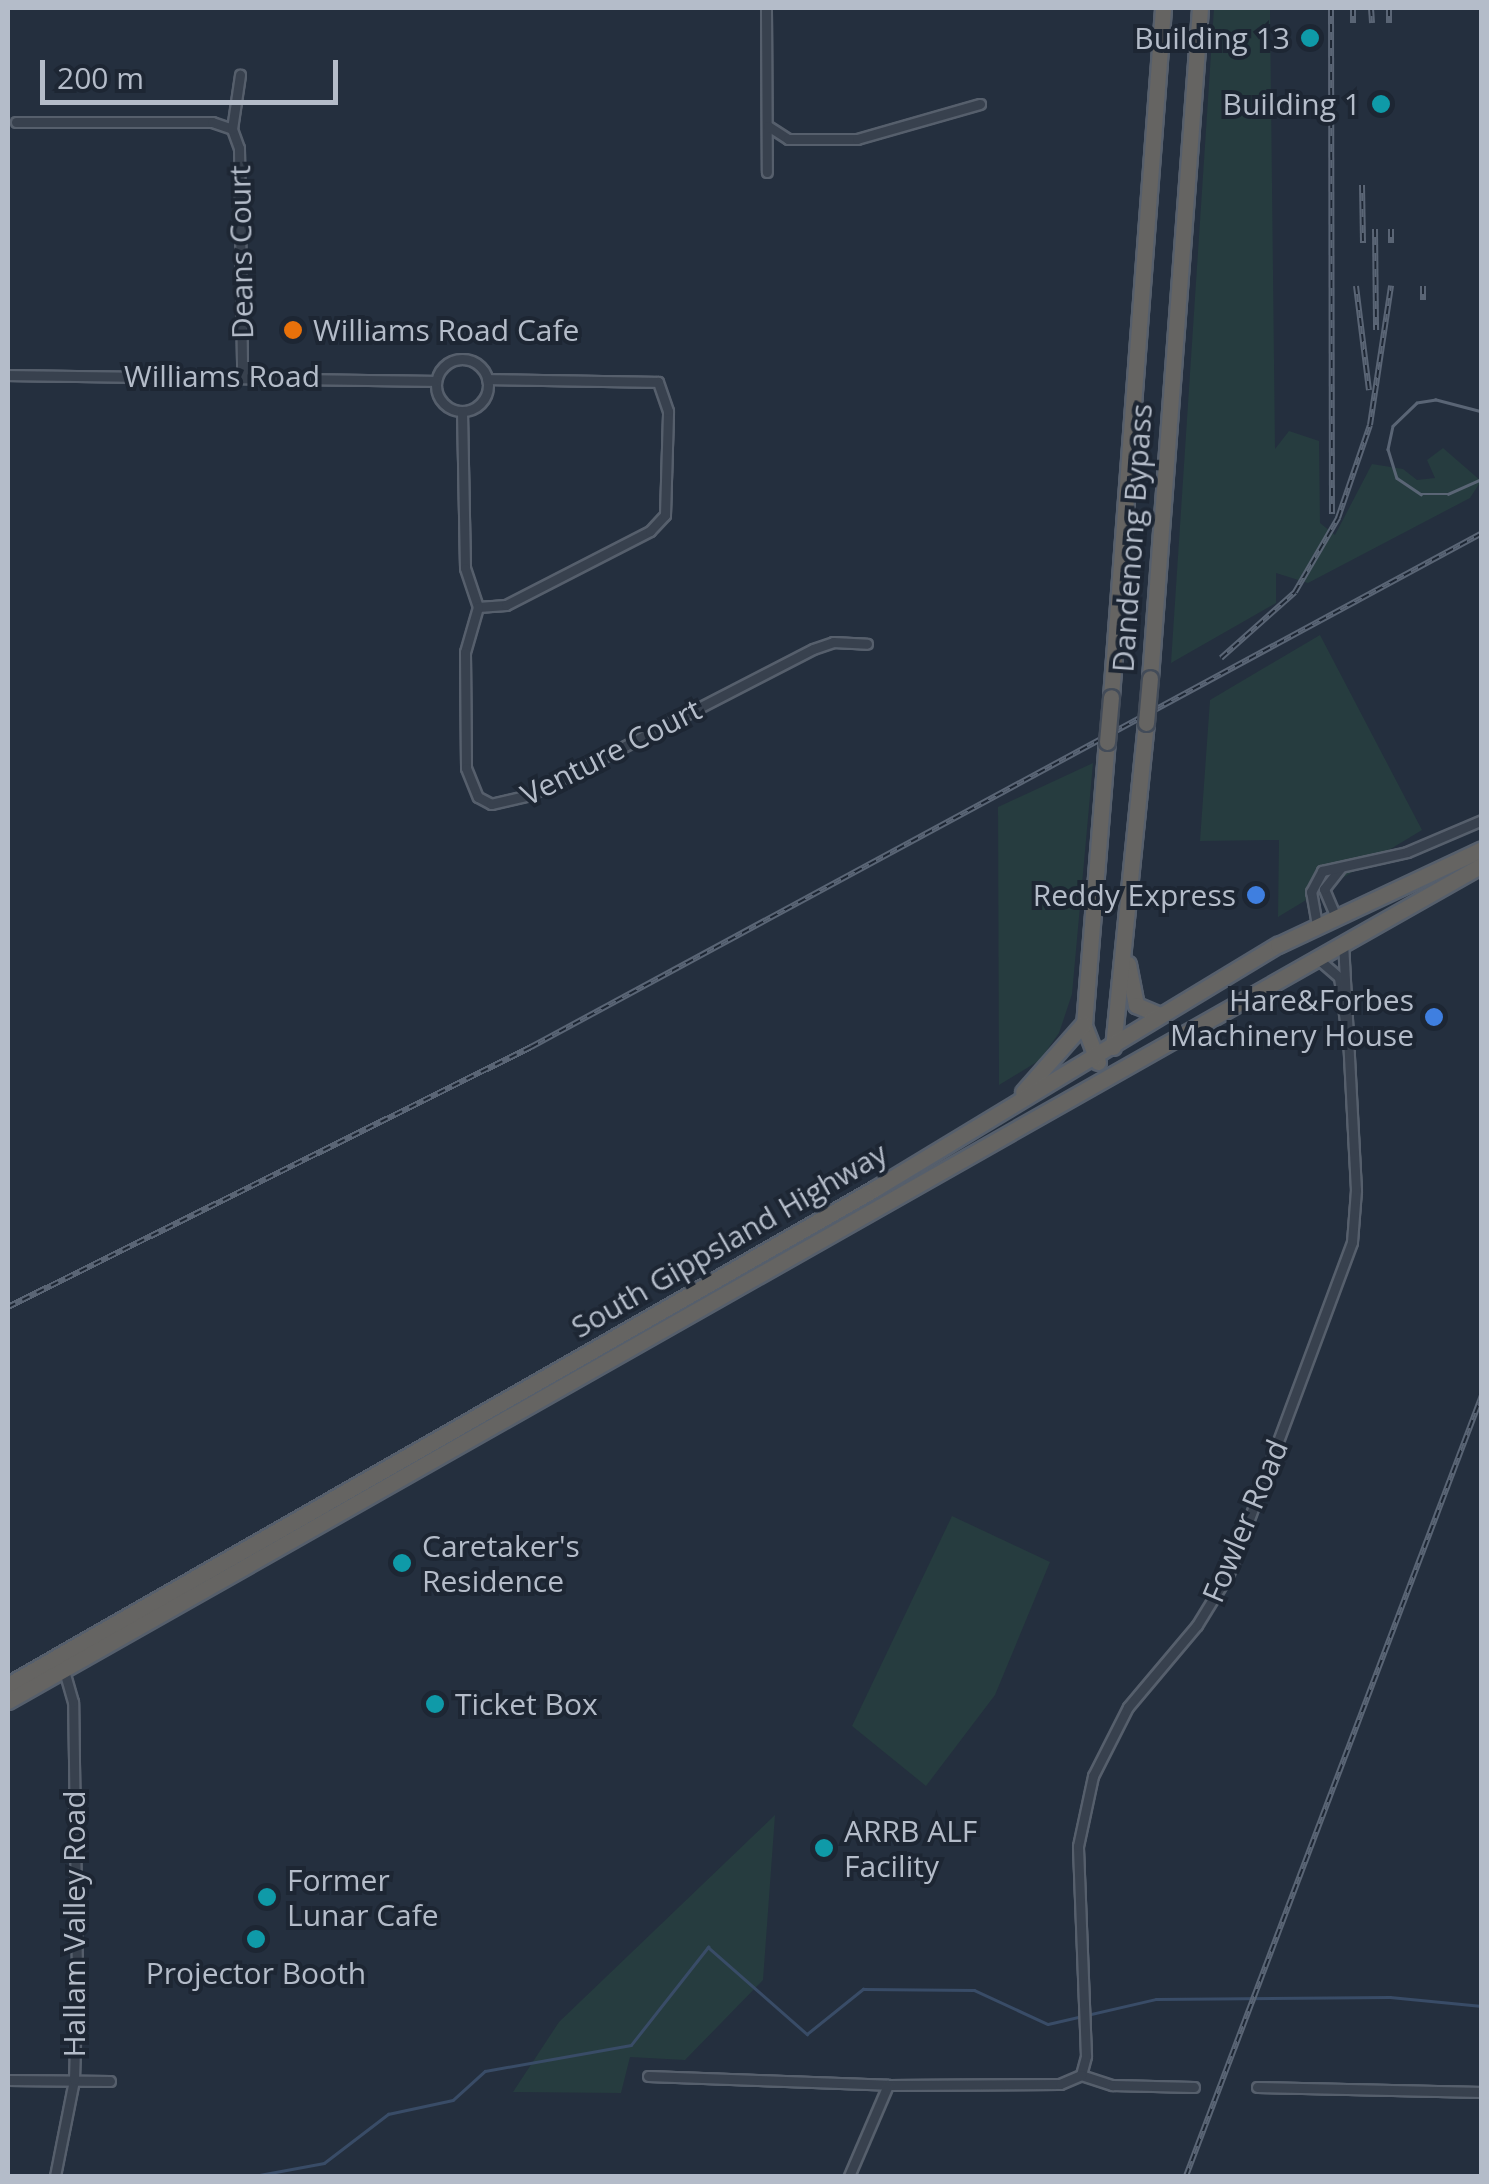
<!DOCTYPE html>
<style>
body{margin:0}
#map{position:relative;width:1489px;height:2184px;overflow:hidden;background:#242f3e;font-family:"Open Sans",sans-serif}
div>[style]{position:absolute}
.green>*{inset:0;background:#263c3f}
.stream>*{height:2.5px;margin:-1.25px;padding:0 1.25px;transform-origin:1.25px;border-radius:1.25px;background:#394c67}
.roads{filter:drop-shadow(2px 0 #565f6c) drop-shadow(-2px 0 #565f6c) drop-shadow(0 2px #565f6c) drop-shadow(0 -2px #565f6c)}
.minor>*{height:9px;margin:-4.5px;padding:0 4.5px;transform-origin:4.5px;border-radius:4.5px;background:#38414e}
.minor>.ring{margin:-4.5px;padding:0;box-sizing:content-box;background:none;border:9px solid #38414e;border-radius:50%}
.trunk>*{height:15px;margin:-7.5px;padding:0 7.5px;transform-origin:7.5px;border-radius:7.5px;background:#656462}
.tram>*{height:2.5px;margin:-1.25px;padding:0 1.25px;transform-origin:1.25px;border-radius:1.25px;background:#5a6575}
.rail>*{height:6px;margin-top:-3px;transform-origin:0;background:repeating-linear-gradient(90deg,#1d2633 0 8px,#5a6575 0 16px);box-sizing:border-box;border-block:2px solid #5a6575}
.bridges{filter:drop-shadow(2px 0 #434c59) drop-shadow(-2px 0 #434c59) drop-shadow(0 2px #434c59) drop-shadow(0 -2px #434c59)}
.trunk-bridge>*{height:15px;margin:-7.5px;padding:0 7.5px;transform-origin:7.5px;border-radius:7.5px;background:#656462}
.dots>*{width:28px;height:28px;translate:-50% -50%;box-sizing:border-box;border:5px solid #1d2633;border-radius:50%}
span{translate:-50% -50%;white-space:nowrap;text-align:center;line-height:1.15;-webkit-text-stroke:8px #1d2633;paint-order:stroke}
.poi-label{font-size:30px;color:#b4bcc9}
.right{translate:-100% -50%;text-align:right}
.left{translate:0 -50%;text-align:left}
.street-label{font-size:30px;color:#b4bcc9}
.frame{position:absolute;inset:0;border:10px solid #b4bcc9;pointer-events:none}
.scale{position:absolute;left:40px;top:60px;width:298px;height:45px;box-sizing:border-box;border:5px solid #b4bcc9;border-top:0;padding-left:12px;font-size:30px;line-height:35px;white-space:nowrap;color:#b4bcc9;-webkit-text-stroke:8px #1d2633;paint-order:stroke}
</style>
<div id="map">
<div class="green">
<div style="clip-path:polygon(1214px 8px,1270px 8px,1275px 449px,1289px 431px,1319px 441px,1320px 523px,1335px 535px,1372px 464px,1403px 469px,1417px 480px,1435px 478px,1427px 460px,1443px 448px,1481px 481px,1470px 498px,1308px 583px,1276px 573px,1276px 603px,1171px 663px)"></div>
<div style="clip-path:polygon(1320px 635px,1422px 830px,1278px 917px,1279px 840px,1200px 841px,1210px 700px)"></div>
<div style="clip-path:polygon(1093px 763px,1072px 994px,1059px 1033px,1040px 1060px,999px 1085px,998px 807px)"></div>
<div style="clip-path:polygon(952px 1516px,1050px 1562px,995px 1695px,926px 1786px,852px 1726px)"></div>
<div style="clip-path:polygon(775px 1815px,763px 1980px,685px 2060px,630px 2057px,621px 2093px,513px 2092px,559px 2022px)"></div>
</div>
<div class="stream">
<div style="left:99px;top:2176px;width:55px"></div>
<div style="left:254px;top:2176px;width:71px;rotate:-10.5deg"></div>
<div style="left:324px;top:2163px;width:81px;rotate:-37.4deg"></div>
<div style="left:388px;top:2114px;width:66px;rotate:-12.2deg"></div>
<div style="left:453px;top:2100px;width:43px;rotate:-42.2deg"></div>
<div style="left:485px;top:2071px;width:148px;rotate:-10.1deg"></div>
<div style="left:631px;top:2045px;width:125px;rotate:-51.8deg"></div>
<div style="left:708px;top:1947px;width:132px;rotate:41.3deg"></div>
<div style="left:807px;top:2034px;width:72px;rotate:-38.8deg"></div>
<div style="left:863px;top:1989px;width:111px;rotate:0.5deg"></div>
<div style="left:974px;top:1990px;width:81px;rotate:24.7deg"></div>
<div style="left:1048px;top:2024px;width:111px;rotate:-13deg"></div>
<div style="left:1156px;top:1999px;width:234px;rotate:-0.5deg"></div>
<div style="left:1390px;top:1997px;width:92px;rotate:5.6deg"></div>
</div>
<div class="roads">
<div class="minor">
<div style="left:766px;top:8px;width:164px;rotate:89.7deg"></div>
<div style="left:16px;top:122px;width:196px"></div>
<div style="left:212px;top:122px;width:21px;rotate:19deg"></div>
<div style="left:232px;top:129px;width:20px;rotate:70deg"></div>
<div style="left:239px;top:148px;width:229px;rotate:89.2deg"></div>
<div style="left:768px;top:126px;width:24px;rotate:33deg"></div>
<div style="left:788px;top:139px;width:69px"></div>
<div style="left:857px;top:139px;width:128px;rotate:-15.9deg"></div>
<div style="left:232px;top:129px;width:55px;rotate:-81.6deg"></div>
<div class="ring" style="left:436px;top:359px;width:43px;height:43px"></div>
<div style="left:8px;top:375px;width:428px;rotate:0.8deg"></div>
<div style="left:462px;top:411px;width:157px;rotate:88.9deg"></div>
<div style="left:465px;top:568px;width:41px;rotate:71.6deg"></div>
<div style="left:478px;top:607px;width:28px;rotate:-4deg"></div>
<div style="left:506px;top:605px;width:162px;rotate:-27.2deg"></div>
<div style="left:650px;top:531px;width:22px;rotate:-47deg"></div>
<div style="left:665px;top:515px;width:104px;rotate:-88.3deg"></div>
<div style="left:668px;top:411px;width:31px;rotate:-109deg"></div>
<div style="left:658px;top:382px;width:171px;rotate:-179deg"></div>
<div style="left:478px;top:607px;width:47px;rotate:106.1deg"></div>
<div style="left:465px;top:652px;width:116px;rotate:89.5deg"></div>
<div style="left:466px;top:768px;width:31px;rotate:68deg"></div>
<div style="left:478px;top:797px;width:15px;rotate:28deg"></div>
<div style="left:491px;top:804px;width:40px;rotate:-13deg"></div>
<div style="left:530px;top:795px;width:318px;rotate:-27.3deg"></div>
<div style="left:813px;top:649px;width:21px;rotate:-19deg"></div>
<div style="left:833px;top:642px;width:34px;rotate:3deg"></div>
<div style="left:1335px;top:915px;width:28px;rotate:-113deg"></div>
<div style="left:1324px;top:889px;width:28px;rotate:-52deg"></div>
<div style="left:1317px;top:925px;width:34px;rotate:-100deg"></div>
<div style="left:1311px;top:892px;width:24px;rotate:-62deg"></div>
<div style="left:1322px;top:871px;width:87px;rotate:-12.6deg"></div>
<div style="left:1407px;top:852px;width:82px;rotate:-23.1deg"></div>
<div style="left:1317px;top:958px;width:29px;rotate:41deg"></div>
<div style="left:1339px;top:977px;width:60px;rotate:82.3deg"></div>
<div style="left:1081px;top:2075px;width:20px;rotate:-75deg"></div>
<div style="left:1086px;top:2056px;width:210px;rotate:-92.2deg"></div>
<div style="left:1078px;top:1846px;width:72px;rotate:-77.9deg"></div>
<div style="left:1093px;top:1776px;width:77px;rotate:-63.1deg"></div>
<div style="left:1128px;top:1707px;width:107px;rotate:-49.9deg"></div>
<div style="left:1197px;top:1625px;width:61px;rotate:-58.4deg"></div>
<div style="left:1229px;top:1573px;width:353px;rotate:-69.6deg"></div>
<div style="left:1352px;top:1242px;width:52px;rotate:-85.6deg"></div>
<div style="left:1356px;top:1190px;width:247px;rotate:-93deg"></div>
<div style="left:1081px;top:2075px;width:33px;rotate:18deg"></div>
<div style="left:1112px;top:2085px;width:82px;rotate:1.4deg"></div>
<div style="left:648px;top:2076px;width:240px;rotate:2.1deg"></div>
<div style="left:888px;top:2085px;width:172px;rotate:-0.3deg"></div>
<div style="left:1060px;top:2084px;width:23px;rotate:-23deg"></div>
<div style="left:8px;top:2080px;width:102px;rotate:0.6deg"></div>
<div style="left:1257px;top:2087px;width:225px;rotate:1.3deg"></div>
<div style="left:55px;top:2176px;width:98px;rotate:-78.8deg"></div>
<div style="left:74px;top:2080px;width:104px;rotate:-88.3deg"></div>
<div style="left:77px;top:1976px;width:274px;rotate:-90.8deg"></div>
<div style="left:73px;top:1702px;width:33px;rotate:-106deg"></div>
<div style="left:849px;top:2176px;width:99px;rotate:-66.8deg"></div>
</div>
<div class="trunk">
<div style="left:1150px;top:678px;width:672px;rotate:-85.73deg"></div>
<div style="left:1111px;top:697px;width:691px;rotate:-85.68deg"></div>
<div style="left:1128px;top:964px;width:42px;rotate:79deg"></div>
<div style="left:1136px;top:1005px;width:25px;rotate:23deg"></div>
<div style="left:1113px;top:1047px;width:326px;rotate:-84.2deg"></div>
<div style="left:1098px;top:1062px;width:40px;rotate:-111deg"></div>
<div style="left:1084px;top:1025px;width:284px;rotate:-85.4deg"></div>
<div style="left:1023px;top:1092px;width:91px;rotate:-48.6deg"></div>
<div style="left:8px;top:1685px;width:1000px;rotate:-29.79deg"></div>
<div style="left:876px;top:1188px;width:470px;rotate:-31.2deg"></div>
<div style="left:1278px;top:945px;width:225px;rotate:-25.2deg"></div>
<div style="left:8px;top:1701px;width:1695px;rotate:-29.56deg"></div>
</div>
</div>
<div class="tram">
<div style="left:1482px;top:412px;width:48px;rotate:-165.4deg"></div>
<div style="left:1436px;top:400px;width:19px;rotate:171deg"></div>
<div style="left:1417px;top:403px;width:33px;rotate:136deg"></div>
<div style="left:1393px;top:426px;width:24px;rotate:102deg"></div>
<div style="left:1388px;top:449px;width:30px;rotate:73deg"></div>
<div style="left:1397px;top:478px;width:29px;rotate:34deg"></div>
<div style="left:1421px;top:494px;width:27px"></div>
<div style="left:1448px;top:494px;width:37px;rotate:-24deg"></div>
</div>
<div class="rail">
<div style="left:1331px;top:8px;width:506px;rotate:89.89deg"></div>
<div style="left:1353px;top:8px;width:15px;rotate:90deg"></div>
<div style="left:1371px;top:8px;width:15px;rotate:86deg"></div>
<div style="left:1389px;top:8px;width:15px;rotate:90deg"></div>
<div style="left:1362px;top:185px;width:58px;rotate:89deg"></div>
<div style="left:1375px;top:229px;width:101px;rotate:89.4deg"></div>
<div style="left:1391px;top:229px;width:14px;rotate:90deg"></div>
<div style="left:1356px;top:286px;width:105px;rotate:82.9deg"></div>
<div style="left:1423px;top:286px;width:14px;rotate:90deg"></div>
<div style="left:1221px;top:658px;width:99px;rotate:-41.7deg"></div>
<div style="left:1295px;top:592px;width:86px;rotate:-59.8deg"></div>
<div style="left:1338px;top:518px;width:98px;rotate:-71deg"></div>
<div style="left:1370px;top:425px;width:141px;rotate:-81.4deg"></div>
<div style="left:8px;top:1307px;width:584px;rotate:-26.43deg"></div>
<div style="left:531px;top:1047px;width:1081px;rotate:-28.39deg"></div>
<div style="left:1186px;top:2176px;width:835px;rotate:-69.24deg"></div>
</div>
<div class="bridges">
<div class="trunk-bridge">
<div style="left:1146px;top:723px;width:45px;rotate:-84.9deg"></div>
<div style="left:1107px;top:742px;width:45px;rotate:-84.9deg"></div>
</div>
</div>
<div class="dots">
<div style="left:1310px;top:38px;background:#0f9aa8"></div>
<div style="left:1381px;top:104px;background:#0f9aa8"></div>
<div style="left:293px;top:330px;background:#e8710a"></div>
<div style="left:1256px;top:895px;background:#3f7fe0"></div>
<div style="left:1434px;top:1017px;background:#3f7fe0"></div>
<div style="left:402px;top:1563px;background:#0f9aa8"></div>
<div style="left:435px;top:1704px;background:#0f9aa8"></div>
<div style="left:824px;top:1848px;background:#0f9aa8"></div>
<div style="left:267px;top:1897px;background:#0f9aa8"></div>
<div style="left:256px;top:1939px;background:#0f9aa8"></div>
</div>
<div class="poi-label">
<span class="right" style="left:1290px;top:38px">Building 13</span>
<span class="right" style="left:1361px;top:104px">Building 1</span>
<span class="left" style="left:313px;top:330px">Williams Road Cafe</span>
<span class="right" style="left:1236px;top:895px">Reddy Express</span>
<span class="right" style="left:1414px;top:1017px">Hare&amp;Forbes<br>Machinery House</span>
<span class="left" style="left:422px;top:1563px">Caretaker's<br>Residence</span>
<span class="left" style="left:455px;top:1704px">Ticket Box</span>
<span class="left" style="left:844px;top:1848px">ARRB ALF<br>Facility</span>
<span class="left" style="left:287px;top:1897px">Former<br>Lunar Cafe</span>
<span style="left:256px;top:1973px">Projector Booth</span>
</div>
<div class="street-label">
<span style="left:241px;top:252px;rotate:-91deg">Deans Court</span>
<span style="left:222px;top:376px">Williams Road</span>
<span style="left:1132px;top:538px;rotate:-86deg">Dandenong Bypass</span>
<span style="left:611px;top:752px;rotate:-27deg">Venture Court</span>
<span style="left:729px;top:1240px;rotate:-30deg">South Gippsland Highway</span>
<span style="left:1245px;top:1521px;rotate:-67deg">Fowler Road</span>
<span style="left:74px;top:1924px;rotate:-90deg">Hallam Valley Road</span>
</div>
<div class="frame"></div>
<div class="scale">200 m</div>
</div>
